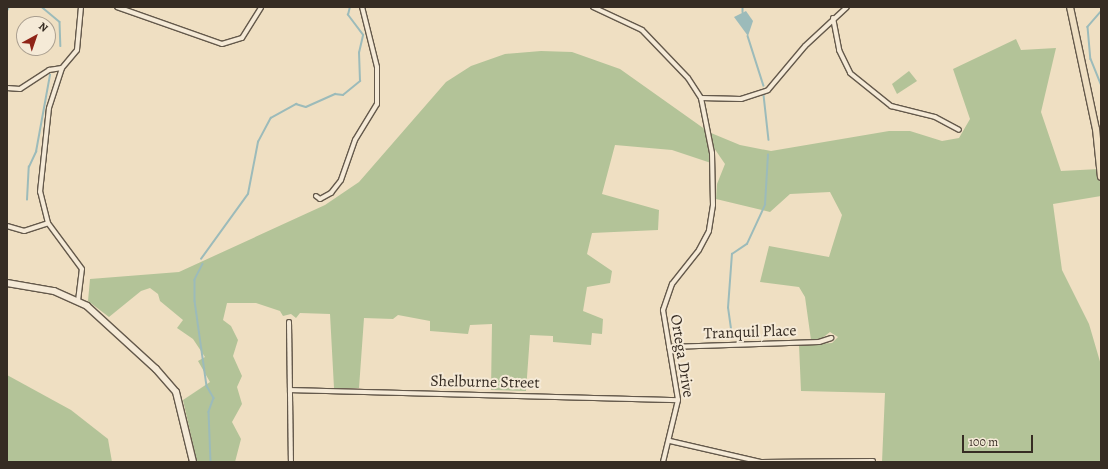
<!DOCTYPE html>
<style>
body{margin:0}
#map{position:relative;width:1108px;height:469px;overflow:hidden;background:#efdfc2;font-family:Alegreya,serif}
div>[style]{position:absolute}
.green>*{inset:0;background:#b3c398}
.water>*{inset:0;background:#9cbbba}
.stream>*{height:1.5px;margin:-0.75px;padding:0 0.75px;transform-origin:0.75px;border-radius:0.75px;background:#9cbbba}
.roads{filter:drop-shadow(1px 0 #64594b) drop-shadow(-1px 0 #64594b) drop-shadow(0 1px #64594b) drop-shadow(0 -1px #64594b)}
.street>*{height:4px;margin:-2px;padding:0 2px;transform-origin:2px;border-radius:2px;background:#f5ead7}
.secondary>*{height:6px;margin:-3px;padding:0 3px;transform-origin:3px;border-radius:3px;background:#f5ead7}
.primary>*{height:6px;margin:-3px;padding:0 3px;transform-origin:3px;border-radius:3px;background:#efdfc2}
span{translate:-50% -50%;white-space:nowrap;text-align:center;line-height:1.15;-webkit-text-stroke:4px #f5ead7;paint-order:stroke}
.street-label{font-size:16px;color:#362c23}
.frame{position:absolute;inset:0;border:8px solid #362c23;pointer-events:none}
.north{position:absolute;left:16px;top:16px;width:40px;height:40px;box-sizing:border-box;background:#f5ead7;border:1px solid #a99e8f;border-radius:50%;rotate:40deg;font-size:11px;font-weight:700;line-height:16px;text-align:center;color:#362c23}
.north::after{content:'';display:block;margin:auto;width:14px;height:18px;background:#8f2418;clip-path:polygon(50% 0,100% 100%,50% 72%,0 100%)}
.scale{position:absolute;left:962px;top:435px;width:71px;height:18px;box-sizing:border-box;border:2px solid #362c23;border-top:0;padding-left:5px;font-size:12px;line-height:14px;white-space:nowrap;color:#362c23;-webkit-text-stroke:3px #f5ead7;paint-order:stroke}
</style>
<div id="map">
<div class="green">
<div style="clip-path:polygon(1016px 39px,1021px 50px,1056px 48px,1041px 112px,1061px 171px,1099px 169px,1101px 196px,1053px 204px,1062px 270px,1089px 324px,1101px 365px,1101px 462px,882px 462px,885px 393px,801px 391px,799px 345px,832px 343px,838px 337px,830px 332px,821px 339px,811px 340px,805px 297px,799px 287px,760px 282px,769px 246px,829px 257px,842px 215px,830px 192px,790px 194px,770px 212px,716px 199px,717px 184px,725px 164px,714px 148px,711px 133px,740px 145px,771px 151px,889px 131px,910px 131px,942px 141px,959px 138px,970px 119px,953px 69px)"></div>
<div style="clip-path:polygon(541px 51px,572px 52px,620px 69px,706px 130px,711px 163px,672px 150px,615px 145px,602px 194px,659px 210px,658px 230px,592px 233px,587px 254px,612px 271px,610px 283px,587px 287px,583px 311px,603px 319px,602px 334px,592px 333px,591px 345px,553px 342px,553px 336px,530px 335px,526px 391px,491px 390px,492px 324px,470px 325px,468px 334px,430px 331px,430px 321px,398px 315px,393px 319px,364px 318px,359px 388px,334px 388px,330px 314px,300px 313px,296px 318px,291px 314px,283px 316px,280px 311px,256px 303px,227px 303px,223px 320px,231px 326px,238px 340px,233px 356px,242px 376px,237px 387px,242px 404px,232px 422px,241px 439px,235px 462px,197px 462px,183px 400px,210px 382px,198px 361px,205px 357px,193px 339px,177px 328px,183px 320px,160px 301px,158px 294px,150px 288px,141px 291px,109px 317px,88px 301px,90px 279px,179px 272px,325px 205px,359px 182px,446px 82px,471px 66px,505px 54px)"></div>
<div style="clip-path:polygon(909px 71px,917px 81px,897px 94px,892px 84px)"></div>
<div style="clip-path:polygon(7px 375px,71px 410px,108px 439px,112px 462px,7px 462px)"></div>
</div>
<div class="water">
<div style="clip-path:polygon(746px 11px,753px 21px,748px 36px,734px 17px)"></div>
</div>
<div class="stream">
<div style="left:42px;top:7px;width:23px;rotate:40deg"></div>
<div style="left:60px;top:22px;width:24px;rotate:88deg"></div>
<div style="left:743px;top:7px;width:5px;rotate:90deg"></div>
<div style="left:7px;top:11px;width:4px;rotate:-63deg"></div>
<div style="left:1101px;top:12px;width:20px;rotate:131deg"></div>
<div style="left:1088px;top:27px;width:32px;rotate:85deg"></div>
<div style="left:1091px;top:59px;width:27px;rotate:68deg"></div>
<div style="left:748px;top:36px;width:52px;rotate:72.3deg"></div>
<div style="left:764px;top:95px;width:45px;rotate:83.7deg"></div>
<div style="left:27px;top:200px;width:33px;rotate:-87deg"></div>
<div style="left:29px;top:167px;width:17px;rotate:-65deg"></div>
<div style="left:36px;top:152px;width:78px;rotate:-79.7deg"></div>
<div style="left:201px;top:259px;width:80px;rotate:-54.1deg"></div>
<div style="left:248px;top:194px;width:53px;rotate:-79.1deg"></div>
<div style="left:258px;top:142px;width:27px;rotate:-62deg"></div>
<div style="left:271px;top:118px;width:29px;rotate:-29deg"></div>
<div style="left:296px;top:104px;width:10px;rotate:17deg"></div>
<div style="left:306px;top:107px;width:32px;rotate:-24deg"></div>
<div style="left:335px;top:94px;width:8px;rotate:7deg"></div>
<div style="left:343px;top:95px;width:22px;rotate:-39deg"></div>
<div style="left:360px;top:81px;width:28px;rotate:-92deg"></div>
<div style="left:359px;top:53px;width:18px;rotate:-77deg"></div>
<div style="left:363px;top:35px;width:25px;rotate:-127deg"></div>
<div style="left:348px;top:15px;width:8px;rotate:-76deg"></div>
<div style="left:203px;top:264px;width:18px;rotate:117deg"></div>
<div style="left:195px;top:280px;width:21px;rotate:90deg"></div>
<div style="left:195px;top:301px;width:86px;rotate:82deg"></div>
<div style="left:207px;top:386px;width:14px;rotate:60deg"></div>
<div style="left:214px;top:398px;width:15px;rotate:110deg"></div>
<div style="left:209px;top:412px;width:50px;rotate:87.7deg"></div>
<div style="left:731px;top:329px;width:21px;rotate:-98deg"></div>
<div style="left:728px;top:308px;width:54px;rotate:-85.8deg"></div>
<div style="left:732px;top:254px;width:18px;rotate:-34deg"></div>
<div style="left:747px;top:244px;width:43px;rotate:-65.2deg"></div>
<div style="left:765px;top:205px;width:50px;rotate:-86.6deg"></div>
</div>
<div class="roads">
<div class="street">
<div style="left:117px;top:7px;width:111px;rotate:19.4deg"></div>
<div style="left:222px;top:44px;width:21px;rotate:-17deg"></div>
<div style="left:242px;top:38px;width:36px;rotate:-58deg"></div>
<div style="left:593px;top:7px;width:54px;rotate:25.1deg"></div>
<div style="left:642px;top:30px;width:66px;rotate:46.2deg"></div>
<div style="left:688px;top:78px;width:24px;rotate:57deg"></div>
<div style="left:701px;top:98px;width:56px;rotate:78.7deg"></div>
<div style="left:712px;top:153px;width:52px;rotate:88.9deg"></div>
<div style="left:713px;top:205px;width:26px;rotate:99deg"></div>
<div style="left:709px;top:231px;width:21px;rotate:118deg"></div>
<div style="left:699px;top:250px;width:43px;rotate:128.5deg"></div>
<div style="left:672px;top:284px;width:28px;rotate:109deg"></div>
<div style="left:663px;top:310px;width:91px;rotate:80.5deg"></div>
<div style="left:678px;top:400px;width:64px;rotate:103.6deg"></div>
<div style="left:833px;top:18px;width:33px;rotate:79deg"></div>
<div style="left:839px;top:50px;width:25px;rotate:64deg"></div>
<div style="left:850px;top:73px;width:53px;rotate:38.8deg"></div>
<div style="left:891px;top:106px;width:45px;rotate:14deg"></div>
<div style="left:935px;top:117px;width:27px;rotate:28deg"></div>
<div style="left:7px;top:88px;width:13px;rotate:4deg"></div>
<div style="left:20px;top:89px;width:35px;rotate:-33deg"></div>
<div style="left:49px;top:70px;width:13px;rotate:-9deg"></div>
<div style="left:701px;top:98px;width:40px;rotate:1.4deg"></div>
<div style="left:741px;top:99px;width:28px;rotate:-18deg"></div>
<div style="left:768px;top:90px;width:57px;rotate:-49.9deg"></div>
<div style="left:805px;top:46px;width:57px;rotate:-42.9deg"></div>
<div style="left:316px;top:196px;width:5px;rotate:37deg"></div>
<div style="left:320px;top:199px;width:13px;rotate:-29deg"></div>
<div style="left:331px;top:193px;width:16px;rotate:-52deg"></div>
<div style="left:341px;top:180px;width:42px;rotate:-70.7deg"></div>
<div style="left:355px;top:140px;width:42px;rotate:-58.6deg"></div>
<div style="left:377px;top:104px;width:37px;rotate:-90deg"></div>
<div style="left:377px;top:67px;width:62px;rotate:-104deg"></div>
<div style="left:7px;top:226px;width:18px;rotate:16deg"></div>
<div style="left:24px;top:231px;width:25px;rotate:-18deg"></div>
<div style="left:78px;top:301px;width:32px;rotate:-83deg"></div>
<div style="left:82px;top:269px;width:57px;rotate:-126.5deg"></div>
<div style="left:48px;top:223px;width:32px;rotate:-104deg"></div>
<div style="left:40px;top:192px;width:84px;rotate:-83.9deg"></div>
<div style="left:49px;top:108px;width:42px;rotate:-72deg"></div>
<div style="left:62px;top:68px;width:23px;rotate:-50deg"></div>
<div style="left:77px;top:50px;width:43px;rotate:-84.7deg"></div>
<div style="left:289px;top:322px;width:140px;rotate:89.2deg"></div>
<div style="left:669px;top:347px;width:150px;rotate:-1.9deg"></div>
<div style="left:819px;top:342px;width:13px;rotate:-18deg"></div>
<div style="left:290px;top:390px;width:388px;rotate:1.5deg"></div>
<div style="left:670px;top:441px;width:93px;rotate:13deg"></div>
<div style="left:761px;top:462px;width:112px;rotate:-0.5deg"></div>
</div>
<div class="secondary">
<div style="left:7px;top:283px;width:48px;rotate:9.7deg"></div>
<div style="left:54px;top:291px;width:36px;rotate:24deg"></div>
<div style="left:87px;top:306px;width:93px;rotate:42.4deg"></div>
<div style="left:156px;top:369px;width:30px;rotate:49deg"></div>
<div style="left:176px;top:392px;width:72px;rotate:76.3deg"></div>
</div>
<div class="primary">
<div style="left:1070px;top:7px;width:125px;rotate:78deg"></div>
<div style="left:1096px;top:129px;width:48px;rotate:84.1deg"></div>
</div>
</div>
<div class="street-label">
<span style="left:750px;top:332px;rotate:-2deg">Tranquil Place</span>
<span style="left:682px;top:356px;rotate:81deg">Ortega Drive</span>
<span style="left:485px;top:382px;rotate:1deg">Shelburne Street</span>
</div>
<div class="frame"></div>
<div class="north">N</div>
<div class="scale">100 m</div>
</div>
